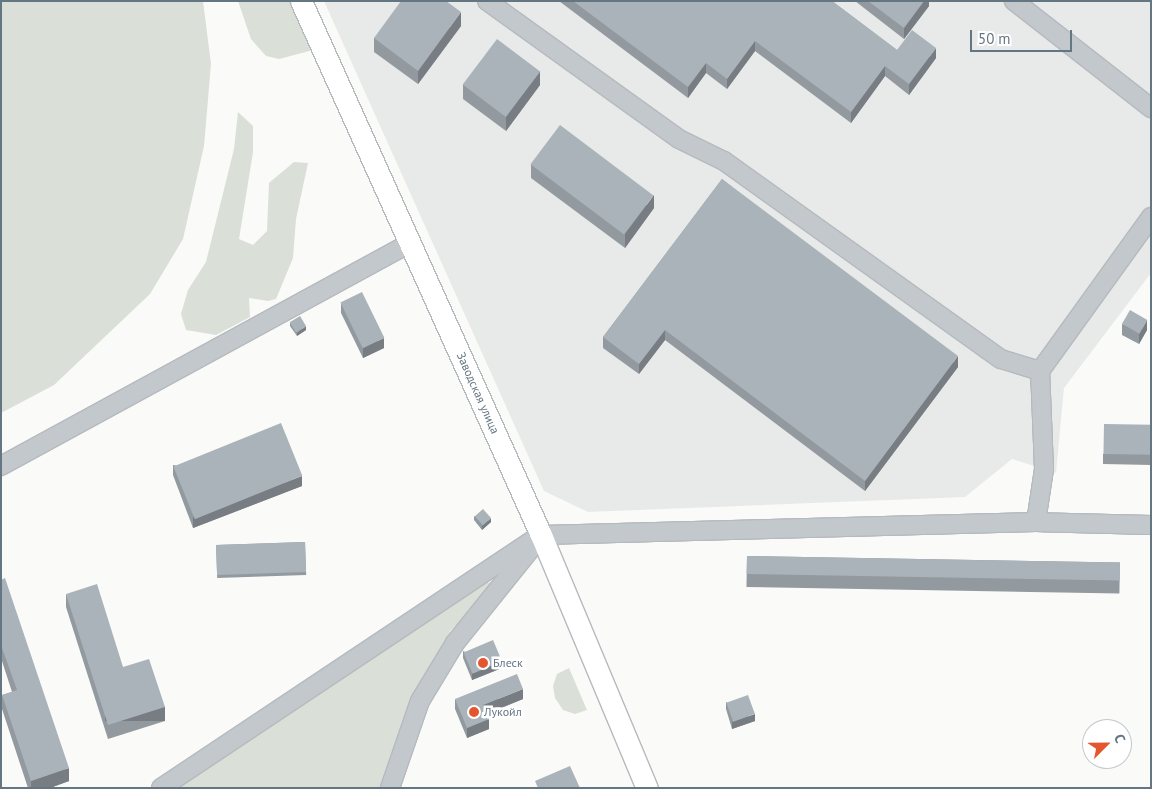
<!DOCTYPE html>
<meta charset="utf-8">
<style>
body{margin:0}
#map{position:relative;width:1152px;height:789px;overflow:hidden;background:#fafaf8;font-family:"PT Sans",sans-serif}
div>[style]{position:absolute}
.built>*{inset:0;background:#e8e9e9}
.green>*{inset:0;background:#dadfd7}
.roads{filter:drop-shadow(1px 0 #b5babe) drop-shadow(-1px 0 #b5babe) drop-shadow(0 1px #b5babe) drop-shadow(0 -1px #b5babe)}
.minor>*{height:18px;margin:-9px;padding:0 9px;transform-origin:9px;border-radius:9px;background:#c3c8cc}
.major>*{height:21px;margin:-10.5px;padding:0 10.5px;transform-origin:10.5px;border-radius:10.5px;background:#fff}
.wall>*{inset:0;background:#929a9f;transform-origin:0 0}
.shaded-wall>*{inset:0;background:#777d82;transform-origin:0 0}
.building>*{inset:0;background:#aab3b9;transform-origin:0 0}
.dots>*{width:14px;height:14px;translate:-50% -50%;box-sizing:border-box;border:2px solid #fff;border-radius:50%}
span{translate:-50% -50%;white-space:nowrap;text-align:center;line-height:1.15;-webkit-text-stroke:5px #fff;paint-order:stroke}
.street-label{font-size:12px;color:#657683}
.poi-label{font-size:12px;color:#657683}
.left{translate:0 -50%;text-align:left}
.frame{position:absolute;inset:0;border:2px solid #657683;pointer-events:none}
.north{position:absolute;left:1082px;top:719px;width:50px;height:50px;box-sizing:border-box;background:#fff;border:1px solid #c1c8cd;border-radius:50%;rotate:67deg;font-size:14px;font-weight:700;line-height:20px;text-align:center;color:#657683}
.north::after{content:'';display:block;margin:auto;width:18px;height:22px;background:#e4572e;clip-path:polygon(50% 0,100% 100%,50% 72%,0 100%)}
.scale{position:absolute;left:970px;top:30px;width:102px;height:22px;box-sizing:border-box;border:2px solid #657683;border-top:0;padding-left:6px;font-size:15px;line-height:18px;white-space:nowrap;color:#657683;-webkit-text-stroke:4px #fff;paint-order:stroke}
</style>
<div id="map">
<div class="built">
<div style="clip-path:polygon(324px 1px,1151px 1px,1151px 273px,1064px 388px,1056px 473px,1012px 459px,965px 497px,588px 512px,544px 491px)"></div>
</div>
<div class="green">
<div style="clip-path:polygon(1px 1px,203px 1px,211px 64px,204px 146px,183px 239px,150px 294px,54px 385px,1px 413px)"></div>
<div style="clip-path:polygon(238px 1px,290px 1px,313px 50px,279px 59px,266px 56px,251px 39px)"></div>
<div style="clip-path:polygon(238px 112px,253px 126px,253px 152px,239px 239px,253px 245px,267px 231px,269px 183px,294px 162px,308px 163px,296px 219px,293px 258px,276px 299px,268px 301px,249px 298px,250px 317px,216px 335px,186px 330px,181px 314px,188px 290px,206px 262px,234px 149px)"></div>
<div style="clip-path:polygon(493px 582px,491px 592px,451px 630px,414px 698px,383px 788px,178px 788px,485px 583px)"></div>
<div style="clip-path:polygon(569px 668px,587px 710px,575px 714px,563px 710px,555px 698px,553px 686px,557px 674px)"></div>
</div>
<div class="roads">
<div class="minor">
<div style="left:487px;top:1px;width:236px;rotate:35.7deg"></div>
<div style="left:679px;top:139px;width:50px;rotate:26.1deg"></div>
<div style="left:724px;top:161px;width:340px;rotate:35.6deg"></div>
<div style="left:1001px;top:359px;width:41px;rotate:17.1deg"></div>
<div style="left:1014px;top:1px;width:174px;rotate:38deg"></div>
<div style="left:1px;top:466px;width:467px;rotate:-28.6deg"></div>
<div style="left:1036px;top:522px;width:54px;rotate:-81.4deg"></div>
<div style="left:1044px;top:469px;width:98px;rotate:-92.3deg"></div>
<div style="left:1040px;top:371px;width:190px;rotate:-54.2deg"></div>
<div style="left:161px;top:788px;width:457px;rotate:-33.7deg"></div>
<div style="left:541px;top:535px;width:495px;rotate:-1.5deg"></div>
<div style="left:1036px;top:522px;width:115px;rotate:1.5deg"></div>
<div style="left:390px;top:788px;width:92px;rotate:-71deg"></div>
<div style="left:420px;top:701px;width:68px;rotate:-58.9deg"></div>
<div style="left:455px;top:643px;width:124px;rotate:-51.2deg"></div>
</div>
<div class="major">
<div style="left:301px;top:1px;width:585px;rotate:65.8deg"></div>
<div style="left:541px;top:535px;width:274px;rotate:67.3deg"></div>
</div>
</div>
<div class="wall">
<div style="clip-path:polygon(559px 1px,832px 1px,897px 50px,936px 58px,909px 95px,885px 76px,851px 123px,755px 51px,727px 89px,706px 73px,688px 98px)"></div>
<div style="clip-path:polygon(855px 1px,929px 1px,929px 6px,904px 39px)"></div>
<div style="clip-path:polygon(461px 26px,418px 84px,374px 52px,374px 38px)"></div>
<div style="clip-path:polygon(463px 85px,540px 85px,506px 131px,463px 99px)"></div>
<div style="clip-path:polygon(531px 164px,654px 208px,625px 248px,531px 178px)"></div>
<div style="clip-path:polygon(722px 179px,958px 367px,865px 491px,665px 340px,639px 374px,603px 348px,603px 337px)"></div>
<div style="clip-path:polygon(341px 303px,384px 348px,363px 358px,341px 313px)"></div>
<div style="clip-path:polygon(290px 323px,306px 330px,297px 336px,290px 326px)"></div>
<div style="clip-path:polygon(1122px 324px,1147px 330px,1139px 344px,1122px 335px)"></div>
<div style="clip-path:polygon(1151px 425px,1151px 465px,1103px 464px,1103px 454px)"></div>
<div style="clip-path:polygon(173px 465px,302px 486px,193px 528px,173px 475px)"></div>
<div style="clip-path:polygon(474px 516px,491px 522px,482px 530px,474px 520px)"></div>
<div style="left:305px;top:542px;width:33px;height:89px;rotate:88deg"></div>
<div style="left:747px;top:556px;width:373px;height:31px;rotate:1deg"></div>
<div style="clip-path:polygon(1px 580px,69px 781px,50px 788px,28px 788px,2px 709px,2px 695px,12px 692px,1px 658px)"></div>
<div style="clip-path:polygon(66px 594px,123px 667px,165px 721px,108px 739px,66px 607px)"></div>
<div style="clip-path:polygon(463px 651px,502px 668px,472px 680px,463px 658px)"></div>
<div style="clip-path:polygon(455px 699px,523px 699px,487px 714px,489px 729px,467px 738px,455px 709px)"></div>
<div style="clip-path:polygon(726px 702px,755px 721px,732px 729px,726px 709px)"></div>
</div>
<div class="shaded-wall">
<div style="clip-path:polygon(924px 1px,929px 1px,929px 6px,904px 39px,904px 28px)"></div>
<div style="clip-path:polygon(461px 12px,461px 26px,418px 84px,418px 71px)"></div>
<div style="clip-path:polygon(755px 41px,755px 51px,727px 89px,727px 79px)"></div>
<div style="clip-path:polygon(936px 48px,936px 58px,909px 95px,909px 84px)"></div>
<div style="clip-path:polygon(706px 63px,706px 73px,688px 98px,688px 87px)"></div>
<div style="clip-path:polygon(885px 66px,885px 76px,851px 123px,851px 112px)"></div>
<div style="clip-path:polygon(540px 71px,540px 85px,506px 131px,506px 117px)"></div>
<div style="clip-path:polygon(654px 195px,654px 208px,625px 248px,625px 234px)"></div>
<div style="clip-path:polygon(1147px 320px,1147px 330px,1139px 344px,1139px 334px)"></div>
<div style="clip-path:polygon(306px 326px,306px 330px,297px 336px,297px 333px)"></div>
<div style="clip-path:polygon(665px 330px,665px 340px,639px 374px,639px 364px)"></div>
<div style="clip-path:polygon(384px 338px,384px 348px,363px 358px,363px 348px)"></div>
<div style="clip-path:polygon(958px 356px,958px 367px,865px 491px,865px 481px)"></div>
<div style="clip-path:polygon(302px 476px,302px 486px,193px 528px,193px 517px)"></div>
<div style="clip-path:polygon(491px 518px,491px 522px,482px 530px,482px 526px)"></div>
<div style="clip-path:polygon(502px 661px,502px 668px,472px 680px,472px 673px)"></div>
<div style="clip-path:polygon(523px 689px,523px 699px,483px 715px,483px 705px)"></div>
<div style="left:165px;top:707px;width:14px;height:60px;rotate:90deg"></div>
<div style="clip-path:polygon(755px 714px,755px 721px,732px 729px,732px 722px)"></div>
<div style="clip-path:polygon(489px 719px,489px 729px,467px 738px,467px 728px)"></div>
<div style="clip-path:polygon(69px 768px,69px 781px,50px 788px,31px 788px,31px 781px)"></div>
</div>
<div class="building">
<div style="clip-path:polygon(401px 1px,446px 1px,461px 12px,418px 71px,374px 38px)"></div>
<div style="clip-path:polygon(573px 1px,832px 1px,897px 50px,912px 30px,936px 48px,909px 84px,885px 66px,851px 112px,755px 41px,727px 79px,706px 63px,688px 87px)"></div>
<div style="clip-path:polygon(868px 1px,924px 1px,904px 28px)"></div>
<div style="left:497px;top:39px;width:54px;height:57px;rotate:37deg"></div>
<div style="left:560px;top:125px;width:117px;height:49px;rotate:37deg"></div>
<div style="clip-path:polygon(722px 179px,958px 356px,865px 481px,665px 330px,639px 364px,603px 337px)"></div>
<div style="left:362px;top:292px;width:51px;height:24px;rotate:64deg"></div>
<div style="left:1130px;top:310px;width:20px;height:16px;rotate:30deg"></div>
<div style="left:300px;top:316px;width:12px;height:12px;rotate:59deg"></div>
<div style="left:281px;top:423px;width:57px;height:116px;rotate:68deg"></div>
<div style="left:1104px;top:424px;width:47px;height:30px;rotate:1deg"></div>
<div style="left:483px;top:509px;width:12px;height:11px;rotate:48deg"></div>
<div style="left:305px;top:542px;width:30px;height:89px;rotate:88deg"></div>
<div style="left:747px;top:556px;width:373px;height:18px;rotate:1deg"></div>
<div style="clip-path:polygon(5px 578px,69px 768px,31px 781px,2px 695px,17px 690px,1px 645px,1px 580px)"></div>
<div style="clip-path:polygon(97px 584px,123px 667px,149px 659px,165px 707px,108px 725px,66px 594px)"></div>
<div style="left:493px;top:640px;width:23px;height:32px;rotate:67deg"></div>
<div style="clip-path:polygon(517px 674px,523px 689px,483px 705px,489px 719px,467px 728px,455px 699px)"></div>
<div style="left:748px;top:695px;width:20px;height:23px;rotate:70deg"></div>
<div style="clip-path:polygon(570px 766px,580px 788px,538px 788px,535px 781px)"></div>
</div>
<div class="dots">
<div style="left:483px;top:663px;background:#e4572e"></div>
<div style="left:474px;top:712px;background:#e4572e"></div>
</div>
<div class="street-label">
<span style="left:478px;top:393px;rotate:66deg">Заводская улица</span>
</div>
<div class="poi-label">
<span class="left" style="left:493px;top:663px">Блеск</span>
<span class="left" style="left:484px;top:712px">Лукойл</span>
</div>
<div class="frame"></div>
<div class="north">С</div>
<div class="scale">50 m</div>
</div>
